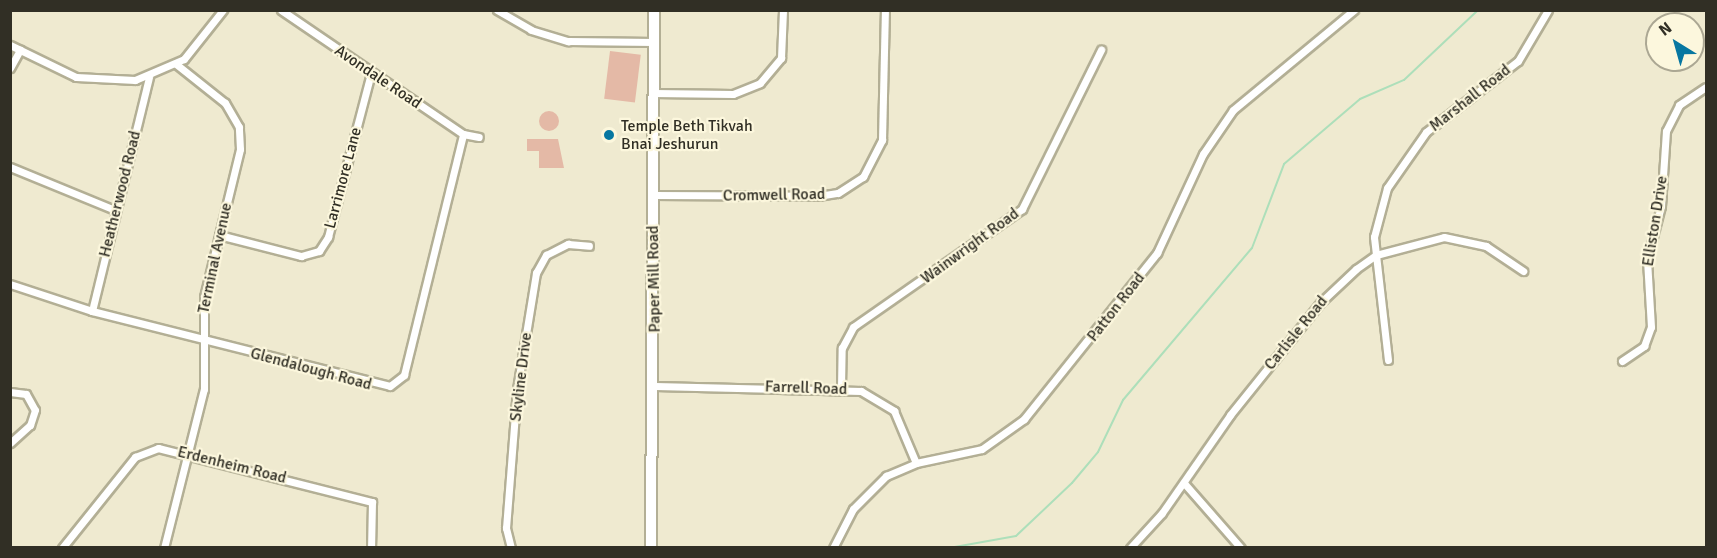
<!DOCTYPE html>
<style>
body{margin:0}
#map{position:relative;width:1717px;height:558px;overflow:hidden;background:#efead0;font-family:Signika,sans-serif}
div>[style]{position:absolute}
.green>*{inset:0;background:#e4b9a6;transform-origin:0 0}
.round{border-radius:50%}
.stream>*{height:2px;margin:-1px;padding:0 1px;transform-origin:1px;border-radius:1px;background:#addfba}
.roads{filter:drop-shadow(2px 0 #b3af95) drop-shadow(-2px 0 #b3af95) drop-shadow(0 2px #b3af95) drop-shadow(0 -2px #b3af95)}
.street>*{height:7px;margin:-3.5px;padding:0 3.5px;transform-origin:3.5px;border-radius:3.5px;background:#fff}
.secondary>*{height:10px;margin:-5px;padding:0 5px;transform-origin:5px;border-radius:5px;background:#fff}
.dots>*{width:16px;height:16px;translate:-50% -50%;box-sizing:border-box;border:3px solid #fcf7dd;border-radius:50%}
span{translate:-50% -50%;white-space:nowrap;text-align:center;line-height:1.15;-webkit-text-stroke:4.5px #fcf7dd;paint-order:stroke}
.street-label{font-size:16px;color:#312f25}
.poi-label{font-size:16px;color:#312f25}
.left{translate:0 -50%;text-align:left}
.frame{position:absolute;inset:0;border:12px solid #312f25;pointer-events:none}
.north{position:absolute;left:1645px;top:12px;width:60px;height:60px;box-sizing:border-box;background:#fcf7dd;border:2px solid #aba793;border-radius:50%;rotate:323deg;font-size:16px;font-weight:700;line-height:24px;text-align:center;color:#312f25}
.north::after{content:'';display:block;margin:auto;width:21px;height:27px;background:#0777a1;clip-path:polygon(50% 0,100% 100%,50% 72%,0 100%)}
</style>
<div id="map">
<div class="green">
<div style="left:610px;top:51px;width:31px;height:48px;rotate:7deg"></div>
<div class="round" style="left:539px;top:111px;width:20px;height:20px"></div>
<div style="clip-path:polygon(527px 139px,558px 139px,564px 168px,539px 168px,539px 151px,527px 151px)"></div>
</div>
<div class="stream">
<div style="left:83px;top:10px;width:11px"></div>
<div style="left:949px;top:548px;width:68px;rotate:-10.2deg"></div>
<div style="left:1016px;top:536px;width:77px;rotate:-43.4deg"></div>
<div style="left:1072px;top:483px;width:40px;rotate:-50deg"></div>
<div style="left:1098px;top:452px;width:58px;rotate:-64.3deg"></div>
<div style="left:1123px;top:400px;width:199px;rotate:-49.7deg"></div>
<div style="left:1252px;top:248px;width:90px;rotate:-69.1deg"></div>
<div style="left:1284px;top:164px;width:100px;rotate:-40.5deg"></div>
<div style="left:1360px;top:99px;width:48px;rotate:-23.4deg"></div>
<div style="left:1404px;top:80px;width:102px;rotate:-43.4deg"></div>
</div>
<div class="roads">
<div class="street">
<div style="left:281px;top:10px;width:220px;rotate:34.3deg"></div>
<div style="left:463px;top:134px;width:16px;rotate:11deg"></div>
<div style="left:497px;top:10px;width:39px;rotate:30deg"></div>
<div style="left:531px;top:30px;width:39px;rotate:17deg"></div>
<div style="left:568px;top:41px;width:86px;rotate:0.7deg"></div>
<div style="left:10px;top:45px;width:73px;rotate:25.9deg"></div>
<div style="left:76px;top:77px;width:59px;rotate:2.9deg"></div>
<div style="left:135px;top:80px;width:53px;rotate:-23.2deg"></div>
<div style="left:184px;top:59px;width:63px;rotate:-51.5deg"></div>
<div style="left:10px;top:68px;width:21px;rotate:-61deg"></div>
<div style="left:653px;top:93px;width:80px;rotate:0.7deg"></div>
<div style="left:733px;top:94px;width:29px;rotate:-22deg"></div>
<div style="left:760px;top:83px;width:33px;rotate:-50deg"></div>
<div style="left:781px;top:58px;width:48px;rotate:-87.6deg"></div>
<div style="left:10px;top:167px;width:113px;rotate:22.3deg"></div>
<div style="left:653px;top:195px;width:165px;rotate:0.3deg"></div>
<div style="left:818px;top:196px;width:20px;rotate:-9deg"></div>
<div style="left:838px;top:193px;width:30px;rotate:-33deg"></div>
<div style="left:863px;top:177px;width:42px;rotate:-62.8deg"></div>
<div style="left:882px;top:140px;width:130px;rotate:-88.7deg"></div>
<div style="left:219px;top:235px;width:85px;rotate:14.4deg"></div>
<div style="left:301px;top:256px;width:19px;rotate:-16deg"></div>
<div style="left:319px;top:251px;width:17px;rotate:-57deg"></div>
<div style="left:328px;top:237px;width:170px;rotate:-75.3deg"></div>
<div style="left:10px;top:284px;width:86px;rotate:18.2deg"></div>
<div style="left:92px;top:311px;width:307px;rotate:14.1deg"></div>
<div style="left:390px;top:386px;width:18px;rotate:-38deg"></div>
<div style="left:404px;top:375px;width:248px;rotate:-76.2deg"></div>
<div style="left:92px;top:311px;width:241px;rotate:-76.3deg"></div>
<div style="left:1388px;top:360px;width:124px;rotate:-96.5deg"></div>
<div style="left:1374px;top:237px;width:51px;rotate:-75.1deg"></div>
<div style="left:1387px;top:188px;width:68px;rotate:-55.1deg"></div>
<div style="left:1426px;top:132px;width:116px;rotate:-37.7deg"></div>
<div style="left:1518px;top:61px;width:59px;rotate:-59.5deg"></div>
<div style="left:1622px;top:361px;width:27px;rotate:-34deg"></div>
<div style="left:1644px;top:346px;width:20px;rotate:-70deg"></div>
<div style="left:1651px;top:327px;width:67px;rotate:-93.4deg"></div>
<div style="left:1647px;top:260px;width:56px;rotate:-75.5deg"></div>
<div style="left:1661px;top:206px;width:75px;rotate:-86.2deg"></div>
<div style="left:1666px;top:131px;width:29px;rotate:-63deg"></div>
<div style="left:1679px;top:105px;width:32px;rotate:-34deg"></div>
<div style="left:655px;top:386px;width:206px;rotate:1.4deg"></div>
<div style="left:861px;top:391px;width:39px;rotate:31deg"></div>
<div style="left:894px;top:411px;width:56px;rotate:67.1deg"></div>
<div style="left:841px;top:387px;width:39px;rotate:-89deg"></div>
<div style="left:842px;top:348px;width:24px;rotate:-62deg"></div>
<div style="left:853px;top:327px;width:206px;rotate:-34.9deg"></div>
<div style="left:1022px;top:209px;width:178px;rotate:-63.6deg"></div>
<div style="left:10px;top:392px;width:16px;rotate:7deg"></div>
<div style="left:26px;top:394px;width:18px;rotate:61deg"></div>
<div style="left:35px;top:410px;width:16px;rotate:108deg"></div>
<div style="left:30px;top:425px;width:27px;rotate:138deg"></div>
<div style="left:1184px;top:483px;width:86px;rotate:48.8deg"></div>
<div style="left:62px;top:548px;width:117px;rotate:-51.3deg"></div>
<div style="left:135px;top:457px;width:25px;rotate:-21deg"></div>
<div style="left:158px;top:448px;width:221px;rotate:14.2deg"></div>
<div style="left:372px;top:502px;width:46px;rotate:91.2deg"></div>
<div style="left:164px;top:548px;width:164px;rotate:-75.9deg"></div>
<div style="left:204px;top:389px;width:92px;rotate:-90deg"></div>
<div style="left:204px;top:297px;width:152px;rotate:-76.3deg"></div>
<div style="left:240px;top:149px;width:22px;rotate:-93deg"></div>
<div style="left:239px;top:127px;width:28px;rotate:-120deg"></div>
<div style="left:225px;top:103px;width:63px;rotate:-141.5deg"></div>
<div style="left:511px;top:548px;width:21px;rotate:-104deg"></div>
<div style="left:506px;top:528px;width:139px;rotate:-85.5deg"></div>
<div style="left:517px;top:389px;width:118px;rotate:-80.7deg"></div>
<div style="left:536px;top:273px;width:21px;rotate:-61deg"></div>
<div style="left:546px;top:255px;width:25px;rotate:-27deg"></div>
<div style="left:568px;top:244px;width:21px;rotate:5deg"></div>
<div style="left:833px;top:548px;width:44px;rotate:-62.9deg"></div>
<div style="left:853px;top:509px;width:47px;rotate:-45deg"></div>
<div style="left:886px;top:476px;width:33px;rotate:-23deg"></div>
<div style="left:916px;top:463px;width:67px;rotate:-12deg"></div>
<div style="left:982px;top:449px;width:52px;rotate:-35.5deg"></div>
<div style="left:1024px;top:419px;width:213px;rotate:-51.3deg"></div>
<div style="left:1157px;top:253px;width:109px;rotate:-65.1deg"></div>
<div style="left:1203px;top:154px;width:53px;rotate:-55.7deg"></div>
<div style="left:1233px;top:110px;width:157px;rotate:-39.6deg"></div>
<div style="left:1130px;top:548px;width:47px;rotate:-47.6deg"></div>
<div style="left:1162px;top:513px;width:119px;rotate:-55.2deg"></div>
<div style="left:1230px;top:415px;width:145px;rotate:-51.2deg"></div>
<div style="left:1321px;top:302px;width:48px;rotate:-43.3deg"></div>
<div style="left:1356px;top:269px;width:24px;rotate:-35deg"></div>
<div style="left:1376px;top:255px;width:70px;rotate:-14.8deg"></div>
<div style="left:1444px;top:237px;width:43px;rotate:12.1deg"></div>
<div style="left:1486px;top:246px;width:45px;rotate:34deg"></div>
</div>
<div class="secondary">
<div style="left:651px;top:548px;width:538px;rotate:-89.68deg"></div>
</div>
</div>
<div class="dots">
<div style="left:609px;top:135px;background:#0777a1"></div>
</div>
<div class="street-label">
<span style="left:378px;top:77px;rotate:34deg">Avondale Road</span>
<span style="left:1470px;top:98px;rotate:-38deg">Marshall Road</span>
<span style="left:343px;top:178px;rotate:-75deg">Larrimore Lane</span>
<span style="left:120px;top:194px;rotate:-76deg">Heatherwood Road</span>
<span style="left:774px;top:195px;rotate:-1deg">Cromwell Road</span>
<span style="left:1655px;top:221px;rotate:-81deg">Elliston Drive</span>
<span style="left:970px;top:246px;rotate:-36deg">Wainwright Road</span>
<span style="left:215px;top:258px;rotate:-78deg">Terminal Avenue</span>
<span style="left:654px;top:279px;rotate:-91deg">Paper Mill Road</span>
<span style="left:1116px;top:307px;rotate:-52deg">Patton Road</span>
<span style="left:1296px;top:333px;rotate:-51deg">Carlisle Road</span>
<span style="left:311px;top:369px;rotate:15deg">Glendalough Road</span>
<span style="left:521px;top:377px;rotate:-83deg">Skyline Drive</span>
<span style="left:806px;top:388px;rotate:2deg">Farrell Road</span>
<span style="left:232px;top:465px;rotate:14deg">Erdenheim Road</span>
</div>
<div class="poi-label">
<span class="left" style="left:621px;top:135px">Temple Beth Tikvah<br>Bnai Jeshurun</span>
</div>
<div class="frame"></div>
<div class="north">N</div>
</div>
